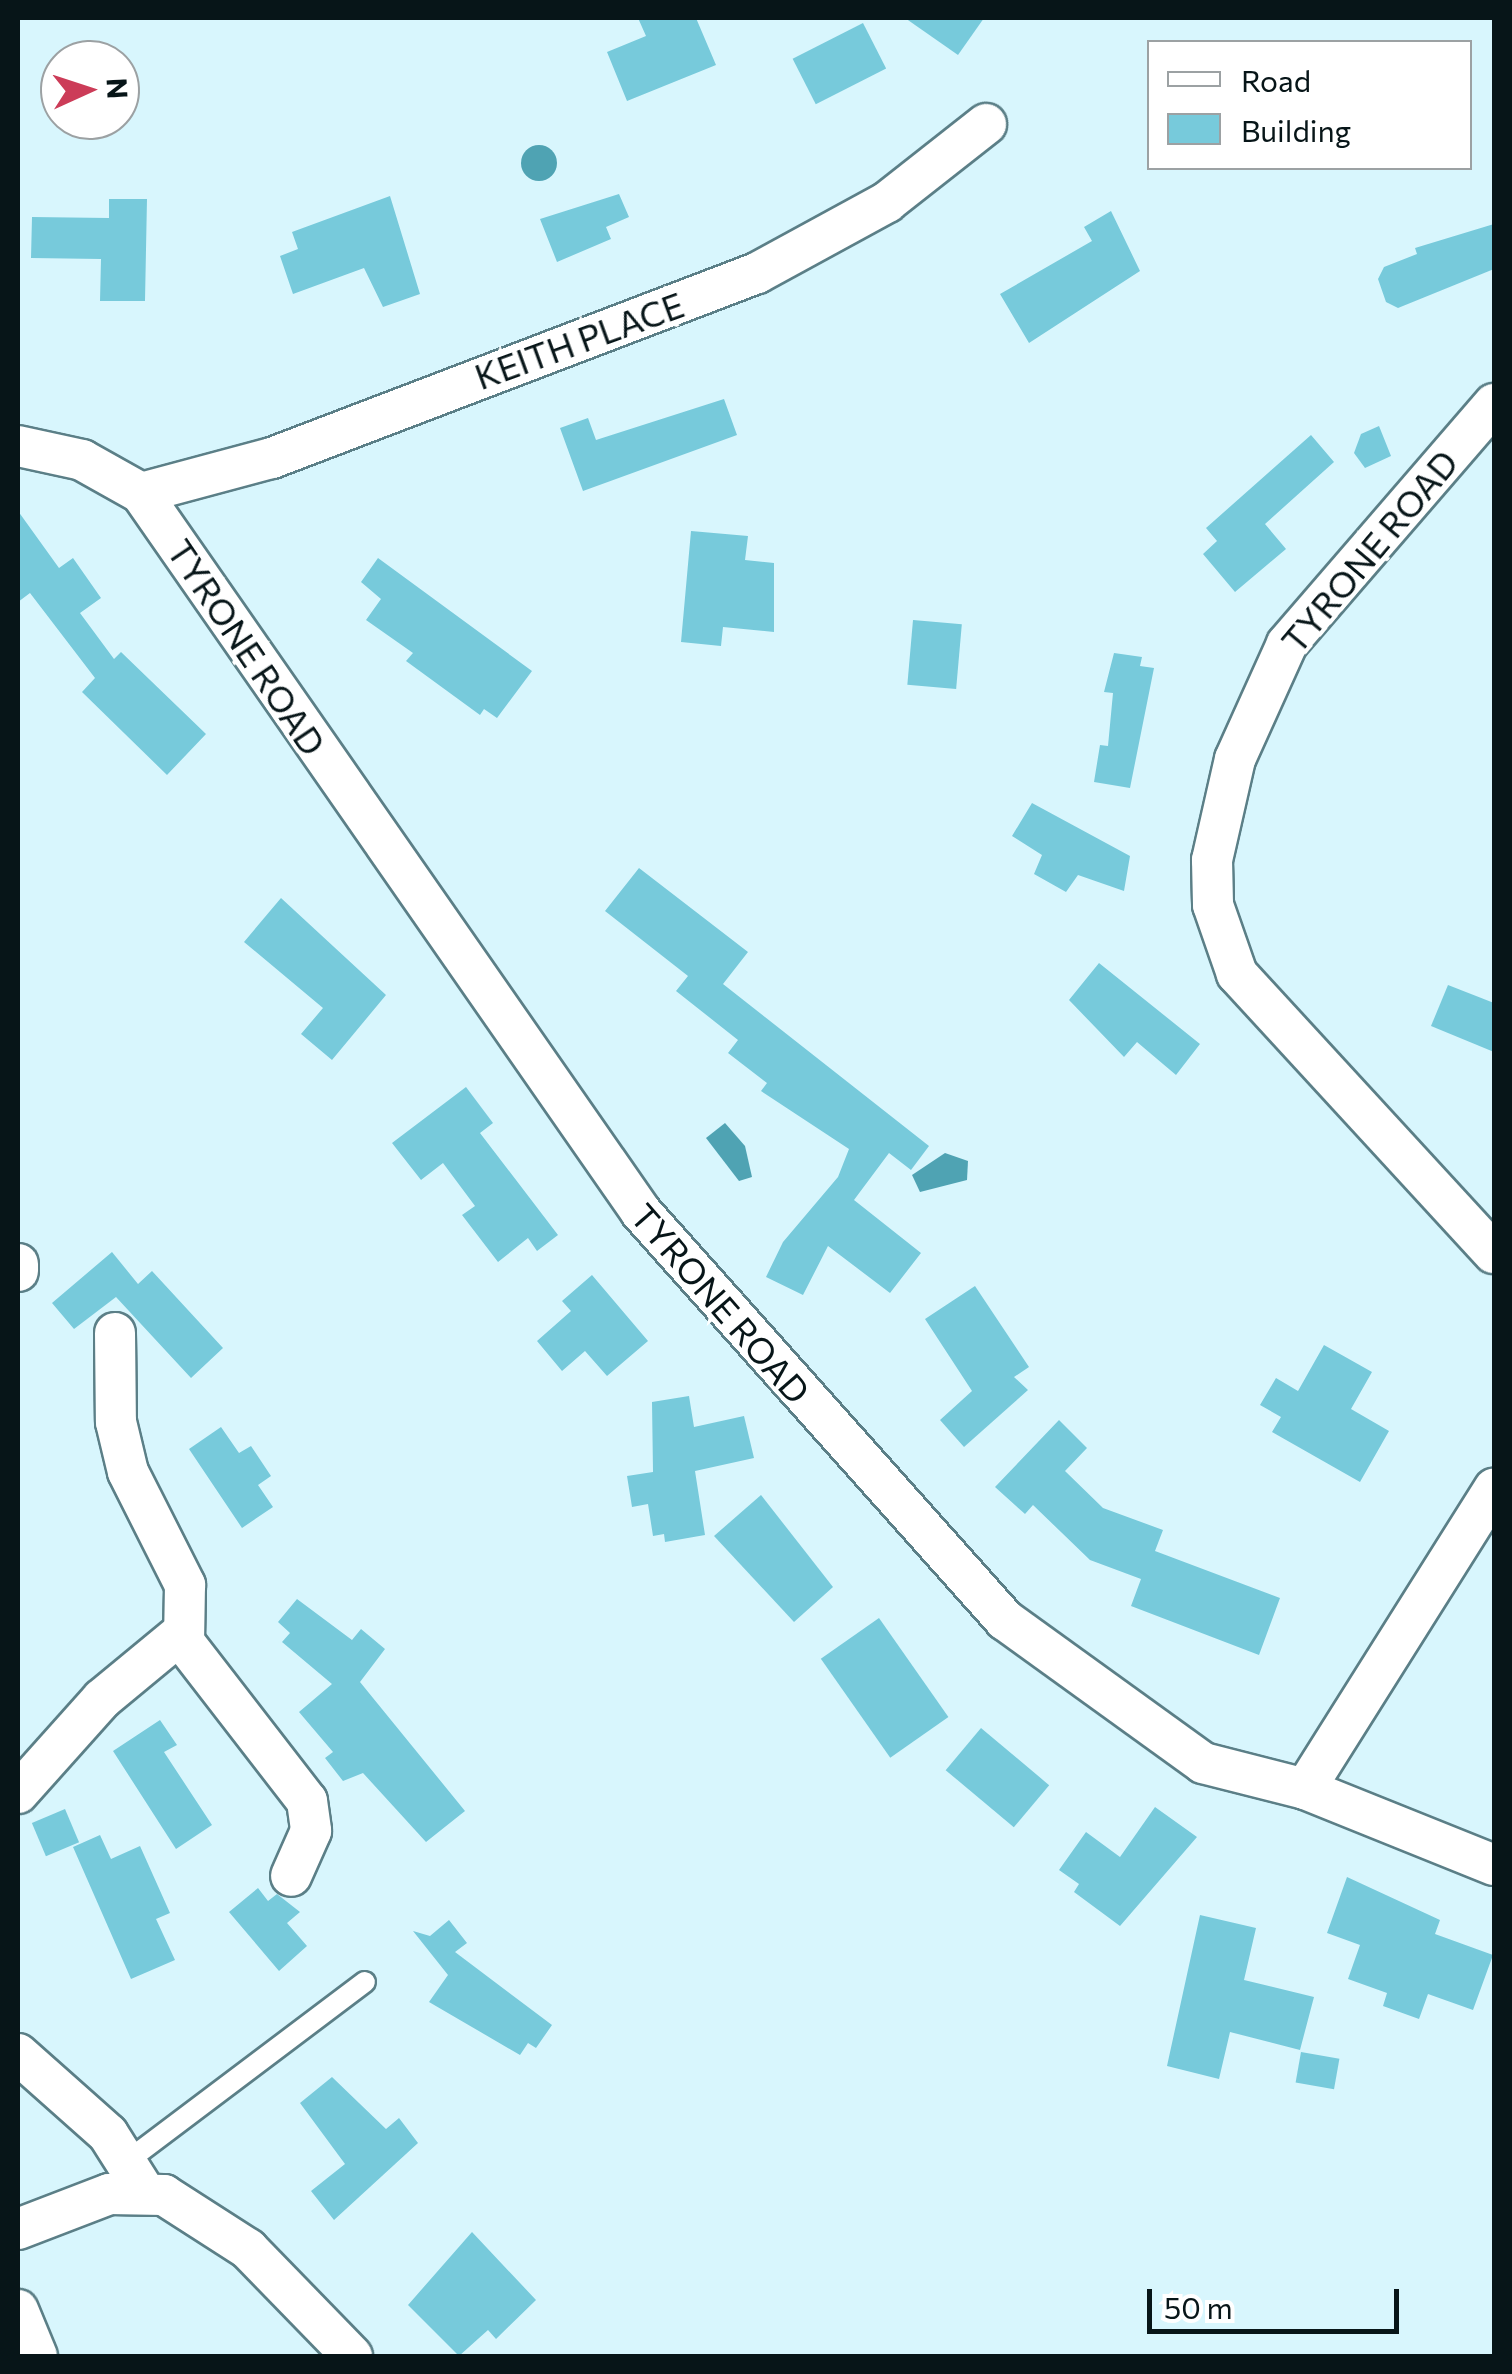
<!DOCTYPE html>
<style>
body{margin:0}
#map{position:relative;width:1512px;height:2374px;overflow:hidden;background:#d8f6fd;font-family:Commissioner,sans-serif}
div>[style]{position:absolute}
.water>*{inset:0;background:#4fa3b3}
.round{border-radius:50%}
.building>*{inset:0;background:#77cadb;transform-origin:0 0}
.roads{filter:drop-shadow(2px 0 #5b7f87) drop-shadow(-2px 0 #5b7f87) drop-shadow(0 2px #5b7f87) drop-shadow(0 -2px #5b7f87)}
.service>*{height:20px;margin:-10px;padding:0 10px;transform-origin:10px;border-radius:10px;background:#fff}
.minor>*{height:40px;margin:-20px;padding:0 20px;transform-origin:20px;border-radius:20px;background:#fff}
span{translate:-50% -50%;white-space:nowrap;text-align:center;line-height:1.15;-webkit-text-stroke:8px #fff;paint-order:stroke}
.street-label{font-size:35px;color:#071518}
.frame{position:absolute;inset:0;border:20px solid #071518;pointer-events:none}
.legend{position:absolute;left:1147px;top:40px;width:325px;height:130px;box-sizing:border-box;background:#fff;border:2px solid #9ca1a3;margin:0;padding:12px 18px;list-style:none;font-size:30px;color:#071518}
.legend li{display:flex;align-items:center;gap:20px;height:50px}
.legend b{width:50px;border:2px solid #9ca1a3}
.north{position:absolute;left:40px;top:40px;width:100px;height:100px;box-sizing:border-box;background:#fff;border:2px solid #9ca1a3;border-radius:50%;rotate:87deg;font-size:28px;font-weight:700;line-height:40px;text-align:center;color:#071518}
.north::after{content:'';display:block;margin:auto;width:35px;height:45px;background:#cc3c58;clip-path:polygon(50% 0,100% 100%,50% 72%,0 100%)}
.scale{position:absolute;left:1147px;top:2289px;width:252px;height:45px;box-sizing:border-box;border:5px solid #071518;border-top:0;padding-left:12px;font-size:30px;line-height:35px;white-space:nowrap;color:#071518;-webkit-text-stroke:8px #fff;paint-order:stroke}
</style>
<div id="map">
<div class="water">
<div class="round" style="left:521px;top:145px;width:36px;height:36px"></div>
<div style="clip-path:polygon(725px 1123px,745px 1146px,752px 1177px,739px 1181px,706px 1138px)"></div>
<div style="clip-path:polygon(945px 1153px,968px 1161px,967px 1180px,920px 1192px,912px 1175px)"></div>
</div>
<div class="building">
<div style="clip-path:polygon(638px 18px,696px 18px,716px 65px,627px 101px,607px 52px,646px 36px)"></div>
<div style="clip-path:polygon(905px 18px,984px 18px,958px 55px)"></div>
<div style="left:863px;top:23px;width:51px;height:79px;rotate:63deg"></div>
<div style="clip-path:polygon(619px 194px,629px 217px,606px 227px,611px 239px,557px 262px,540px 219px)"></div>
<div style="clip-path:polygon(390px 196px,420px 294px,383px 307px,364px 268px,293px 294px,280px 256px,298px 249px,292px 232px)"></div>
<div style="clip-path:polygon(109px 199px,147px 199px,145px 301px,100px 301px,101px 259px,31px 258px,32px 217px,109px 218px)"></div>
<div style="clip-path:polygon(1111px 211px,1140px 271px,1029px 343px,1000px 294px,1092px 241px,1084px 227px)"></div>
<div style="clip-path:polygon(1494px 224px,1494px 269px,1398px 308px,1386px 302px,1378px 279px,1384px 267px,1417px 254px,1415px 248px)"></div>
<div style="clip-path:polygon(724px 399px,737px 435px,583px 491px,560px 428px,588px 418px,596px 440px)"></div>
<div style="clip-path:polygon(1379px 426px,1391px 456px,1365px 468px,1354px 453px,1361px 434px)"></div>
<div style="clip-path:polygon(1311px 435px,1334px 462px,1265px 524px,1286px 549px,1235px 592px,1203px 554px,1217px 541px,1206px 528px)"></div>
<div style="clip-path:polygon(18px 511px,59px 568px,73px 558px,101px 598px,80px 613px,114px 659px,121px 652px,206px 734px,167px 775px,82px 692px,95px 678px,30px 593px,18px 602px)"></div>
<div style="clip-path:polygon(691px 531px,748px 536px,745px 560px,774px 563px,774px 632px,723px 627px,721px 646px,681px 642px)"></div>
<div style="clip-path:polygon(378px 558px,532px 671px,497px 718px,484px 709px,480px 715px,406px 661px,413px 653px,366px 620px,381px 599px,361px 582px)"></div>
<div style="left:913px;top:620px;width:49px;height:65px;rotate:5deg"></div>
<div style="clip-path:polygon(1114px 653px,1142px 657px,1140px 666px,1154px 668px,1130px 788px,1094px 782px,1100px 745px,1108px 746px,1113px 693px,1104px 692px)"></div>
<div style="clip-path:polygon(1032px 803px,1130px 856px,1124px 891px,1078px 875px,1066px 892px,1034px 874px,1042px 855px,1012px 836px)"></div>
<div style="clip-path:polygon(639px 868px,748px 952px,723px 984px,929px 1146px,911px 1170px,889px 1153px,854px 1200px,921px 1253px,890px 1293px,828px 1246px,803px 1295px,766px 1277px,783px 1242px,838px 1177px,849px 1149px,761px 1091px,767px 1083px,728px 1053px,738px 1040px,676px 991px,688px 976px,605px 911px)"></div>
<div style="clip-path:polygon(281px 898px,386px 995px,332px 1060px,301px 1034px,323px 1008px,244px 942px)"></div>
<div style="clip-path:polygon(1099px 963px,1200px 1044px,1176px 1075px,1137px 1042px,1124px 1057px,1069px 1000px)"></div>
<div style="clip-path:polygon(1448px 985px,1494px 1003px,1494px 1052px,1431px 1026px)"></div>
<div style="clip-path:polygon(466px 1087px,493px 1123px,480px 1133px,558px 1235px,537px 1251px,528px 1238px,498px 1262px,462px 1215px,475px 1206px,443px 1163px,421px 1180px,392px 1143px)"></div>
<div style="clip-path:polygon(112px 1252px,138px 1284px,152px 1271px,223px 1348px,191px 1378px,116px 1297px,74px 1329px,52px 1303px)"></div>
<div style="clip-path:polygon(592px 1275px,648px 1341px,607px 1376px,585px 1351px,562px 1371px,537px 1341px,571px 1311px,562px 1301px)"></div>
<div style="clip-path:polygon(975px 1286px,1029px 1367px,1014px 1377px,1028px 1390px,964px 1447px,940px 1420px,972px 1391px,925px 1319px)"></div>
<div style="clip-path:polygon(1324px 1345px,1372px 1372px,1351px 1409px,1389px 1431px,1360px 1482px,1272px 1432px,1281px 1417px,1260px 1405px,1276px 1378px,1298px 1391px)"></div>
<div style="clip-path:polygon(689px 1396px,694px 1427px,744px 1416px,754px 1458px,695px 1471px,705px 1535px,665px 1542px,664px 1534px,653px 1536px,648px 1504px,632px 1507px,627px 1476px,653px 1472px,652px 1402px)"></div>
<div style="clip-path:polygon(1059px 1420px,1087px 1448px,1065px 1471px,1103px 1508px,1163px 1530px,1155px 1551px,1280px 1598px,1259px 1655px,1131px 1606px,1141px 1579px,1090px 1560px,1033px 1505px,1025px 1514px,995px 1487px)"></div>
<div style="clip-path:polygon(221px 1427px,239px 1453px,251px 1446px,271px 1476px,258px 1485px,273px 1507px,242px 1528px,189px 1449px)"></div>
<div style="clip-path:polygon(761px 1495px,833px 1587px,794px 1622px,714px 1536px)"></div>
<div style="clip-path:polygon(297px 1599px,352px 1640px,361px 1629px,385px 1649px,360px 1682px,465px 1811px,426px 1842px,363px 1773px,343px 1781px,325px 1758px,333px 1752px,299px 1712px,332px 1684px,282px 1642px,290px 1633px,278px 1622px)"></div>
<div style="left:879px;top:1618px;width:121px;height:71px;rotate:55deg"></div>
<div style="clip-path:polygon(160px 1720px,177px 1745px,164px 1752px,212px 1825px,176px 1849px,113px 1751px)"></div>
<div style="left:981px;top:1728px;width:89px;height:55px;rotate:40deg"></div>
<div style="clip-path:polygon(1155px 1807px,1197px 1837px,1120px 1926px,1074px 1892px,1079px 1884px,1059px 1870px,1086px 1832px,1120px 1857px)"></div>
<div style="left:65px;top:1809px;width:36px;height:36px;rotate:67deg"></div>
<div style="clip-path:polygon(100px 1835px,111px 1859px,140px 1846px,170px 1913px,156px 1919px,175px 1960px,131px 1979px,73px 1847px)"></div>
<div style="clip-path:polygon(1347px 1877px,1440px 1920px,1435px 1934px,1493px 1955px,1473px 2010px,1428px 1994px,1419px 2019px,1383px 2006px,1387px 1993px,1348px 1979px,1360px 1945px,1327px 1933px)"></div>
<div style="clip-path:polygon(258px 1888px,268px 1901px,277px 1894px,300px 1912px,287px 1923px,307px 1946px,279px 1971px,229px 1912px)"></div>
<div style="clip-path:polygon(1200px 1915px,1256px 1928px,1244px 1980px,1314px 1997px,1300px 2050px,1230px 2032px,1219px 2079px,1167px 2066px)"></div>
<div style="clip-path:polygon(449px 1920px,467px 1943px,455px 1952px,552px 2025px,536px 2048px,528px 2043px,520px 2055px,429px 2002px,448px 1975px,413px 1931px,430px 1936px)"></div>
<div style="left:1301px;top:2052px;width:39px;height:31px;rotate:10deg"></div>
<div style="clip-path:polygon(332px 2077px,386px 2129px,399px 2118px,418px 2143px,334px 2220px,311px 2191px,345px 2164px,300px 2103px)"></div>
<div style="clip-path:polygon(472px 2232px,536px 2300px,496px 2339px,488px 2330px,459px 2356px,408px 2305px)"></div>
</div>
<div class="roads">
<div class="service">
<div style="left:126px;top:2162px;width:299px;rotate:-37deg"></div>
</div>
<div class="minor">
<div style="left:1494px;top:404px;width:317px;rotate:130.8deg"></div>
<div style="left:1287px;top:644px;width:126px;rotate:114.3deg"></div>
<div style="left:1235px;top:759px;width:104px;rotate:102.8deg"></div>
<div style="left:1212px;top:860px;width:45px;rotate:88.7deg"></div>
<div style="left:1213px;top:905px;width:73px;rotate:70.8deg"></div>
<div style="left:1237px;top:974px;width:379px;rotate:47.4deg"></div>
<div style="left:18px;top:446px;width:66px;rotate:12.3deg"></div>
<div style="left:82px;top:460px;width:68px;rotate:29.2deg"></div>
<div style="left:141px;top:493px;width:876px;rotate:55.18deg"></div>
<div style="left:641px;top:1212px;width:547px;rotate:48.26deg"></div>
<div style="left:1005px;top:1620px;width:244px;rotate:35.8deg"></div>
<div style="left:1203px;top:1763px;width:105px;rotate:14.3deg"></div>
<div style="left:1305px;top:1789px;width:204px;rotate:21.9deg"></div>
<div style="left:141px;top:493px;width:136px;rotate:-15deg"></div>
<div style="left:272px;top:458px;width:519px;rotate:-20.88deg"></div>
<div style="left:757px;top:273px;width:148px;rotate:-28.6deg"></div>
<div style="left:887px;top:202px;width:126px;rotate:-38.2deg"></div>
<div style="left:18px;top:1264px;width:7px;rotate:90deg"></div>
<div style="left:115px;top:1333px;width:89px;rotate:89.4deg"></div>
<div style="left:116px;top:1422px;width:51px;rotate:76.5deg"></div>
<div style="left:128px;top:1472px;width:127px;rotate:63.2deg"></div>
<div style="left:185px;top:1585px;width:57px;rotate:91deg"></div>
<div style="left:184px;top:1642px;width:201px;rotate:52.3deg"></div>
<div style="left:307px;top:1801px;width:30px;rotate:82deg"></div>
<div style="left:311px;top:1831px;width:49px;rotate:114deg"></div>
<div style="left:1305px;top:1789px;width:355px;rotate:-57.8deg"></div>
<div style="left:18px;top:1793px;width:126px;rotate:-48.2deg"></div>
<div style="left:102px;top:1699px;width:105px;rotate:-39.6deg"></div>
<div style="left:18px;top:2054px;width:120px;rotate:41.6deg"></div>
<div style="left:108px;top:2134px;width:67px;rotate:57.7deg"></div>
<div style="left:18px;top:2229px;width:97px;rotate:-21deg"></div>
<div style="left:109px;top:2194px;width:55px;rotate:1deg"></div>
<div style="left:164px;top:2195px;width:100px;rotate:32.7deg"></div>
<div style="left:248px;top:2249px;width:149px;rotate:45.8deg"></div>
<div style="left:18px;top:2310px;width:50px;rotate:67.6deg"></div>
</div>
</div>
<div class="street-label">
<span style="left:579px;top:340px;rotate:-20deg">KEITH PLACE</span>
<span style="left:1369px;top:551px;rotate:-50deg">TYRONE ROAD</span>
<span style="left:247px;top:647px;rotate:56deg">TYRONE ROAD</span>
<span style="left:721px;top:1303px;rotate:49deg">TYRONE ROAD</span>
</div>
<div class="frame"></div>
<ul class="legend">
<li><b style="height:12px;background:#fff"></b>Road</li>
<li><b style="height:28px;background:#77cadb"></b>Building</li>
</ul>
<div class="north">N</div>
<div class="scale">50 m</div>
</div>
